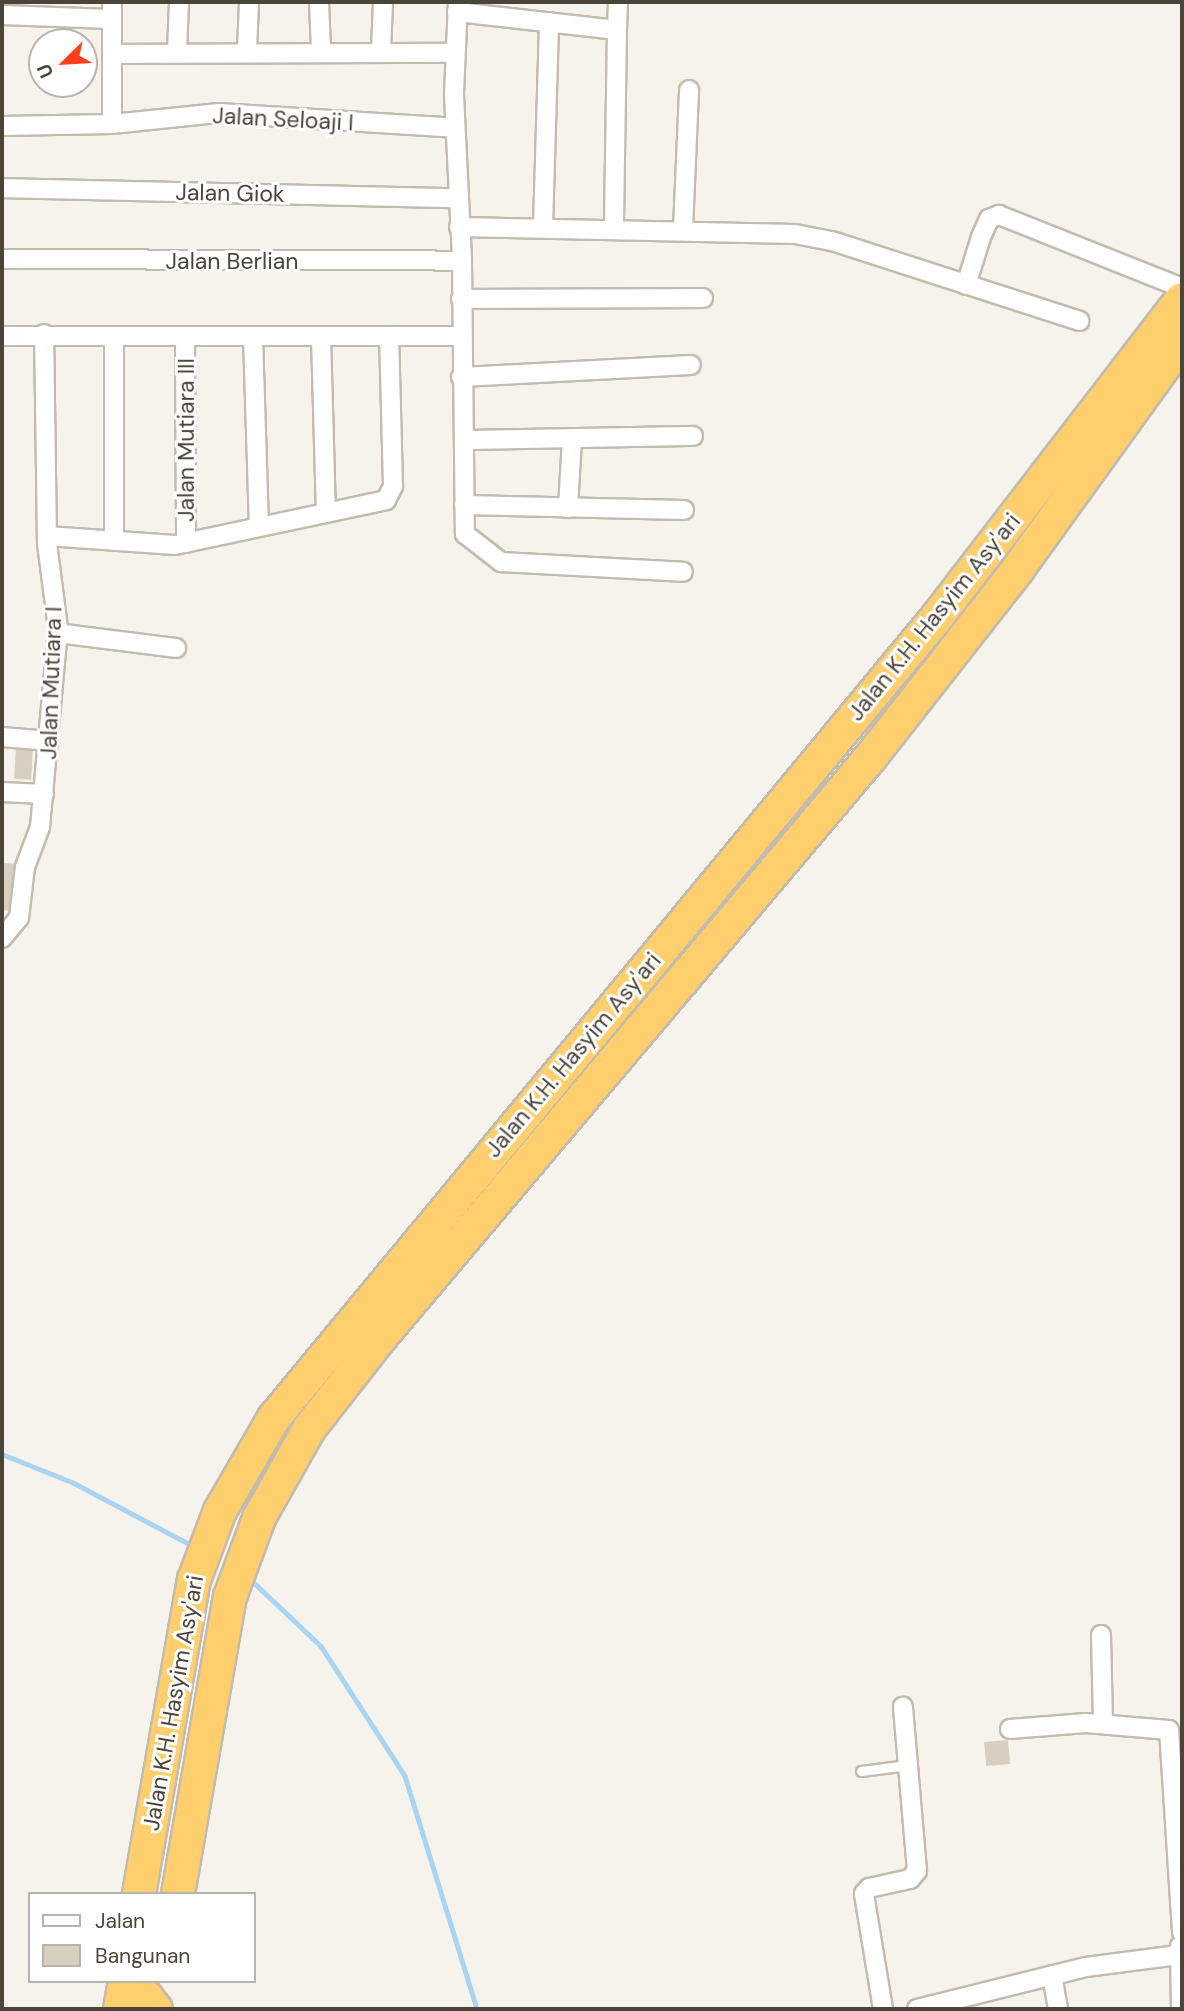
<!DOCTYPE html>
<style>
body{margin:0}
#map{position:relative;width:1184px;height:2011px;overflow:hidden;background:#f6f3ec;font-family:"DM Sans",sans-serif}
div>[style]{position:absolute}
.stream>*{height:4.5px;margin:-2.25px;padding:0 2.25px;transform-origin:2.25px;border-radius:2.25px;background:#a9d4f2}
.building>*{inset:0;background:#d8cfc1;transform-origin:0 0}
.roads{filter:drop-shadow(2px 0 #c2bbae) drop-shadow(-2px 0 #c2bbae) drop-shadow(0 2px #c2bbae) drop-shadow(0 -2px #c2bbae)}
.lane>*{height:9px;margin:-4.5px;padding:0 4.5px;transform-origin:4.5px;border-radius:4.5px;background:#fff}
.street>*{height:18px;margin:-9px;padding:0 9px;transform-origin:9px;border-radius:9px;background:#fff}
.highway>*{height:32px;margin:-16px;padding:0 16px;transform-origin:16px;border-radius:16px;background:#ffcf6e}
span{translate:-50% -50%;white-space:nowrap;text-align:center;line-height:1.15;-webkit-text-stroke:6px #fff;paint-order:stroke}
.street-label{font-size:23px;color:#4b4439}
.frame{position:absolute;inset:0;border:4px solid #4b4439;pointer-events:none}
.legend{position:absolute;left:28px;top:1892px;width:228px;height:91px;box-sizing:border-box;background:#fff;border:2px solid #b7b4b0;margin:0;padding:9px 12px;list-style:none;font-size:21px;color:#4b4439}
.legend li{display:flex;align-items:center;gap:14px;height:35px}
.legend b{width:35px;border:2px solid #b7b4b0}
.north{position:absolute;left:28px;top:28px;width:70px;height:70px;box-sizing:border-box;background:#fff;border:2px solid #b7b4b0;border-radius:50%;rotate:246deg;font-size:19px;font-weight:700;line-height:28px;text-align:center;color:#4b4439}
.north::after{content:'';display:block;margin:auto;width:24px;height:32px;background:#fc3f1d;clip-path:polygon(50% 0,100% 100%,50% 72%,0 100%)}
</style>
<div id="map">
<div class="stream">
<div style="left:2px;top:1454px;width:78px;rotate:21.9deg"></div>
<div style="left:74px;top:1483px;width:137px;rotate:27.9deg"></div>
<div style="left:248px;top:1577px;width:100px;rotate:43.4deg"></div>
<div style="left:321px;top:1646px;width:155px;rotate:57.1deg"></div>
<div style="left:405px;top:1776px;width:244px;rotate:72.8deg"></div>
</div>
<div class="building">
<div style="left:16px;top:745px;width:17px;height:34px;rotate:3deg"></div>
<div style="clip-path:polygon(2px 863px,17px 864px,14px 911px,2px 910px)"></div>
<div style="left:1008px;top:1740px;width:24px;height:24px;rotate:85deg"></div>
</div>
<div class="roads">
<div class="lane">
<div style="left:861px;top:1771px;width:47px;rotate:-7.3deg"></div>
</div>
<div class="street">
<div style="left:319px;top:2px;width:48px;rotate:87.6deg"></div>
<div style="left:458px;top:2px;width:93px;rotate:92.5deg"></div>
<div style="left:454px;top:95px;width:166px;rotate:87.2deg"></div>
<div style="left:462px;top:261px;width:273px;rotate:89.4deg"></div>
<div style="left:465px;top:534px;width:46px;rotate:37.9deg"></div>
<div style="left:501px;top:562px;width:182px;rotate:3.1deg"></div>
<div style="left:457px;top:12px;width:161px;rotate:6.4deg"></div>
<div style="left:617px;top:30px;width:199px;rotate:90.9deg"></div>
<div style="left:2px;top:15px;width:108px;rotate:2.1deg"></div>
<div style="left:617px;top:30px;width:28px;rotate:-88deg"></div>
<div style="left:247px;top:50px;width:48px;rotate:-87.6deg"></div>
<div style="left:381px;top:50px;width:48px;rotate:-87.6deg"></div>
<div style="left:177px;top:52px;width:50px;rotate:-87.7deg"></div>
<div style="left:112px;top:54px;width:343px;rotate:-0.2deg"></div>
<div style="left:112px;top:124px;width:122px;rotate:-90deg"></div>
<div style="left:2px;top:126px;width:110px;rotate:-1deg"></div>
<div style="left:112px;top:124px;width:108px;rotate:-5.9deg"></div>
<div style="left:219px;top:113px;width:236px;rotate:3.6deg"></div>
<div style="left:2px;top:188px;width:455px;rotate:1.3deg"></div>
<div style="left:459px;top:227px;width:336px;rotate:1.2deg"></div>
<div style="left:795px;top:234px;width:38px;rotate:11deg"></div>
<div style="left:832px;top:241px;width:260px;rotate:17.9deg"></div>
<div style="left:543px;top:227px;width:205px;rotate:-88.3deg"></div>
<div style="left:683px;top:229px;width:139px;rotate:-87.5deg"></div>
<div style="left:2px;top:259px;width:460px;rotate:0.2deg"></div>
<div style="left:966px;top:285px;width:50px;rotate:-72.6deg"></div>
<div style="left:981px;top:237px;width:20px;rotate:-66deg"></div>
<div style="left:989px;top:219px;width:11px;rotate:-22deg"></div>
<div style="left:999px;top:215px;width:197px;rotate:21.7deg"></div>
<div style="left:461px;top:299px;width:242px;rotate:-0.2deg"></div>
<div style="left:2px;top:336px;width:459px"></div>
<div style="left:321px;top:336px;width:174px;rotate:88.4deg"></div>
<div style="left:114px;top:337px;width:204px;rotate:90deg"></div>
<div style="left:185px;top:337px;width:206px;rotate:89.7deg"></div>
<div style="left:253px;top:337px;width:189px;rotate:88.2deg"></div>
<div style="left:461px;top:377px;width:230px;rotate:-3deg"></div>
<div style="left:464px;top:440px;width:229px;rotate:-1deg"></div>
<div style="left:464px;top:505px;width:220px;rotate:1.3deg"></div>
<div style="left:568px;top:508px;width:70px;rotate:-86.7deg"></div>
<div style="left:47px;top:536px;width:128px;rotate:4deg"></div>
<div style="left:175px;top:545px;width:216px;rotate:-12deg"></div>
<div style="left:386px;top:500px;width:16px;rotate:-63deg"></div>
<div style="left:393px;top:486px;width:150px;rotate:-91.5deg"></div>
<div style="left:57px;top:633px;width:120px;rotate:7.2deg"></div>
<div style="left:2px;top:737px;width:47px;rotate:4.9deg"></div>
<div style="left:2px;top:792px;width:42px;rotate:2.7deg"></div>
<div style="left:2px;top:938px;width:26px;rotate:-50deg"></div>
<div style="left:19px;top:918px;width:51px;rotate:-83.3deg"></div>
<div style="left:25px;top:867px;width:43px;rotate:-69.4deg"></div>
<div style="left:40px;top:827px;width:200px;rotate:-84.8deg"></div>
<div style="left:58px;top:628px;width:86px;rotate:-97.4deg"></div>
<div style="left:47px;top:543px;width:209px;rotate:-90.8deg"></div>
<div style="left:1101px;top:1635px;width:89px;rotate:88.7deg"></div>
<div style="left:1010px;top:1729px;width:76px;rotate:-4.5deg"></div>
<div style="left:1086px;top:1723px;width:83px;rotate:4.8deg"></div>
<div style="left:1169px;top:1730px;width:203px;rotate:86.3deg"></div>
<div style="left:1180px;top:1946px;width:63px;rotate:89.1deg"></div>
<div style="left:1052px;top:1975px;width:35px;rotate:80deg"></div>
<div style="left:883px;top:2009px;width:117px;rotate:-99.4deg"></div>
<div style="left:864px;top:1894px;width:8px;rotate:-50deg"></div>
<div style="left:869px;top:1888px;width:42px;rotate:-12.4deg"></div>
<div style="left:910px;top:1879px;width:11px;rotate:-49deg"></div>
<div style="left:917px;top:1871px;width:165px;rotate:-94.9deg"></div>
<div style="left:917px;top:2009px;width:174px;rotate:-14deg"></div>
<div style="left:1086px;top:1967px;width:93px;rotate:-7.4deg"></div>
</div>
<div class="highway">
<div style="left:139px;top:1894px;width:319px;rotate:-80.1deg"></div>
<div style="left:194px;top:1580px;width:74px;rotate:-69.4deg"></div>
<div style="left:220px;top:1511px;width:108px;rotate:-59.9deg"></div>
<div style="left:274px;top:1418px;width:1040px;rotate:-50.38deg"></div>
<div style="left:937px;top:617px;width:401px;rotate:-52.4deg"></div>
<div style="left:178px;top:1894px;width:302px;rotate:-80.1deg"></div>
<div style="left:230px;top:1597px;width:84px;rotate:-69.8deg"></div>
<div style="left:259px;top:1518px;width:102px;rotate:-60.7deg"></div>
<div style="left:309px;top:1429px;width:117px;rotate:-52deg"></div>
<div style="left:381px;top:1337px;width:758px;rotate:-49.82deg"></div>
<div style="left:870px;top:758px;width:240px;rotate:-51.9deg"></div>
<div style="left:1018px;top:569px;width:280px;rotate:-54.2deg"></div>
<div style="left:120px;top:2009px;width:28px;rotate:-80deg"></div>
<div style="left:139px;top:2009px;width:14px;rotate:-54deg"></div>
<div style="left:147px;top:1998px;width:14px;rotate:51deg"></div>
</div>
</div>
<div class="street-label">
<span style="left:283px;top:119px;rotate:3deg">Jalan Seloaji I</span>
<span style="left:230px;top:193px;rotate:1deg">Jalan Giok</span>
<span style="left:232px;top:261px">Jalan Berlian</span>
<span style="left:186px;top:440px;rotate:-90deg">Jalan Mutiara III</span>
<span style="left:934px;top:617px;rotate:-51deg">Jalan K.H. Hasyim Asy'ari</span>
<span style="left:51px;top:683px;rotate:-88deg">Jalan Mutiara I</span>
<span style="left:573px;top:1055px;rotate:-50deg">Jalan K.H. Hasyim Asy'ari</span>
<span style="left:173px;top:1703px;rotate:-80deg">Jalan K.H. Hasyim Asy'ari</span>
</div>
<div class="frame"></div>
<ul class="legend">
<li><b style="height:9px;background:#fff"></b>Jalan</li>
<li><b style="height:19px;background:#d8cfc1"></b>Bangunan</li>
</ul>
<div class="north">U</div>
</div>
